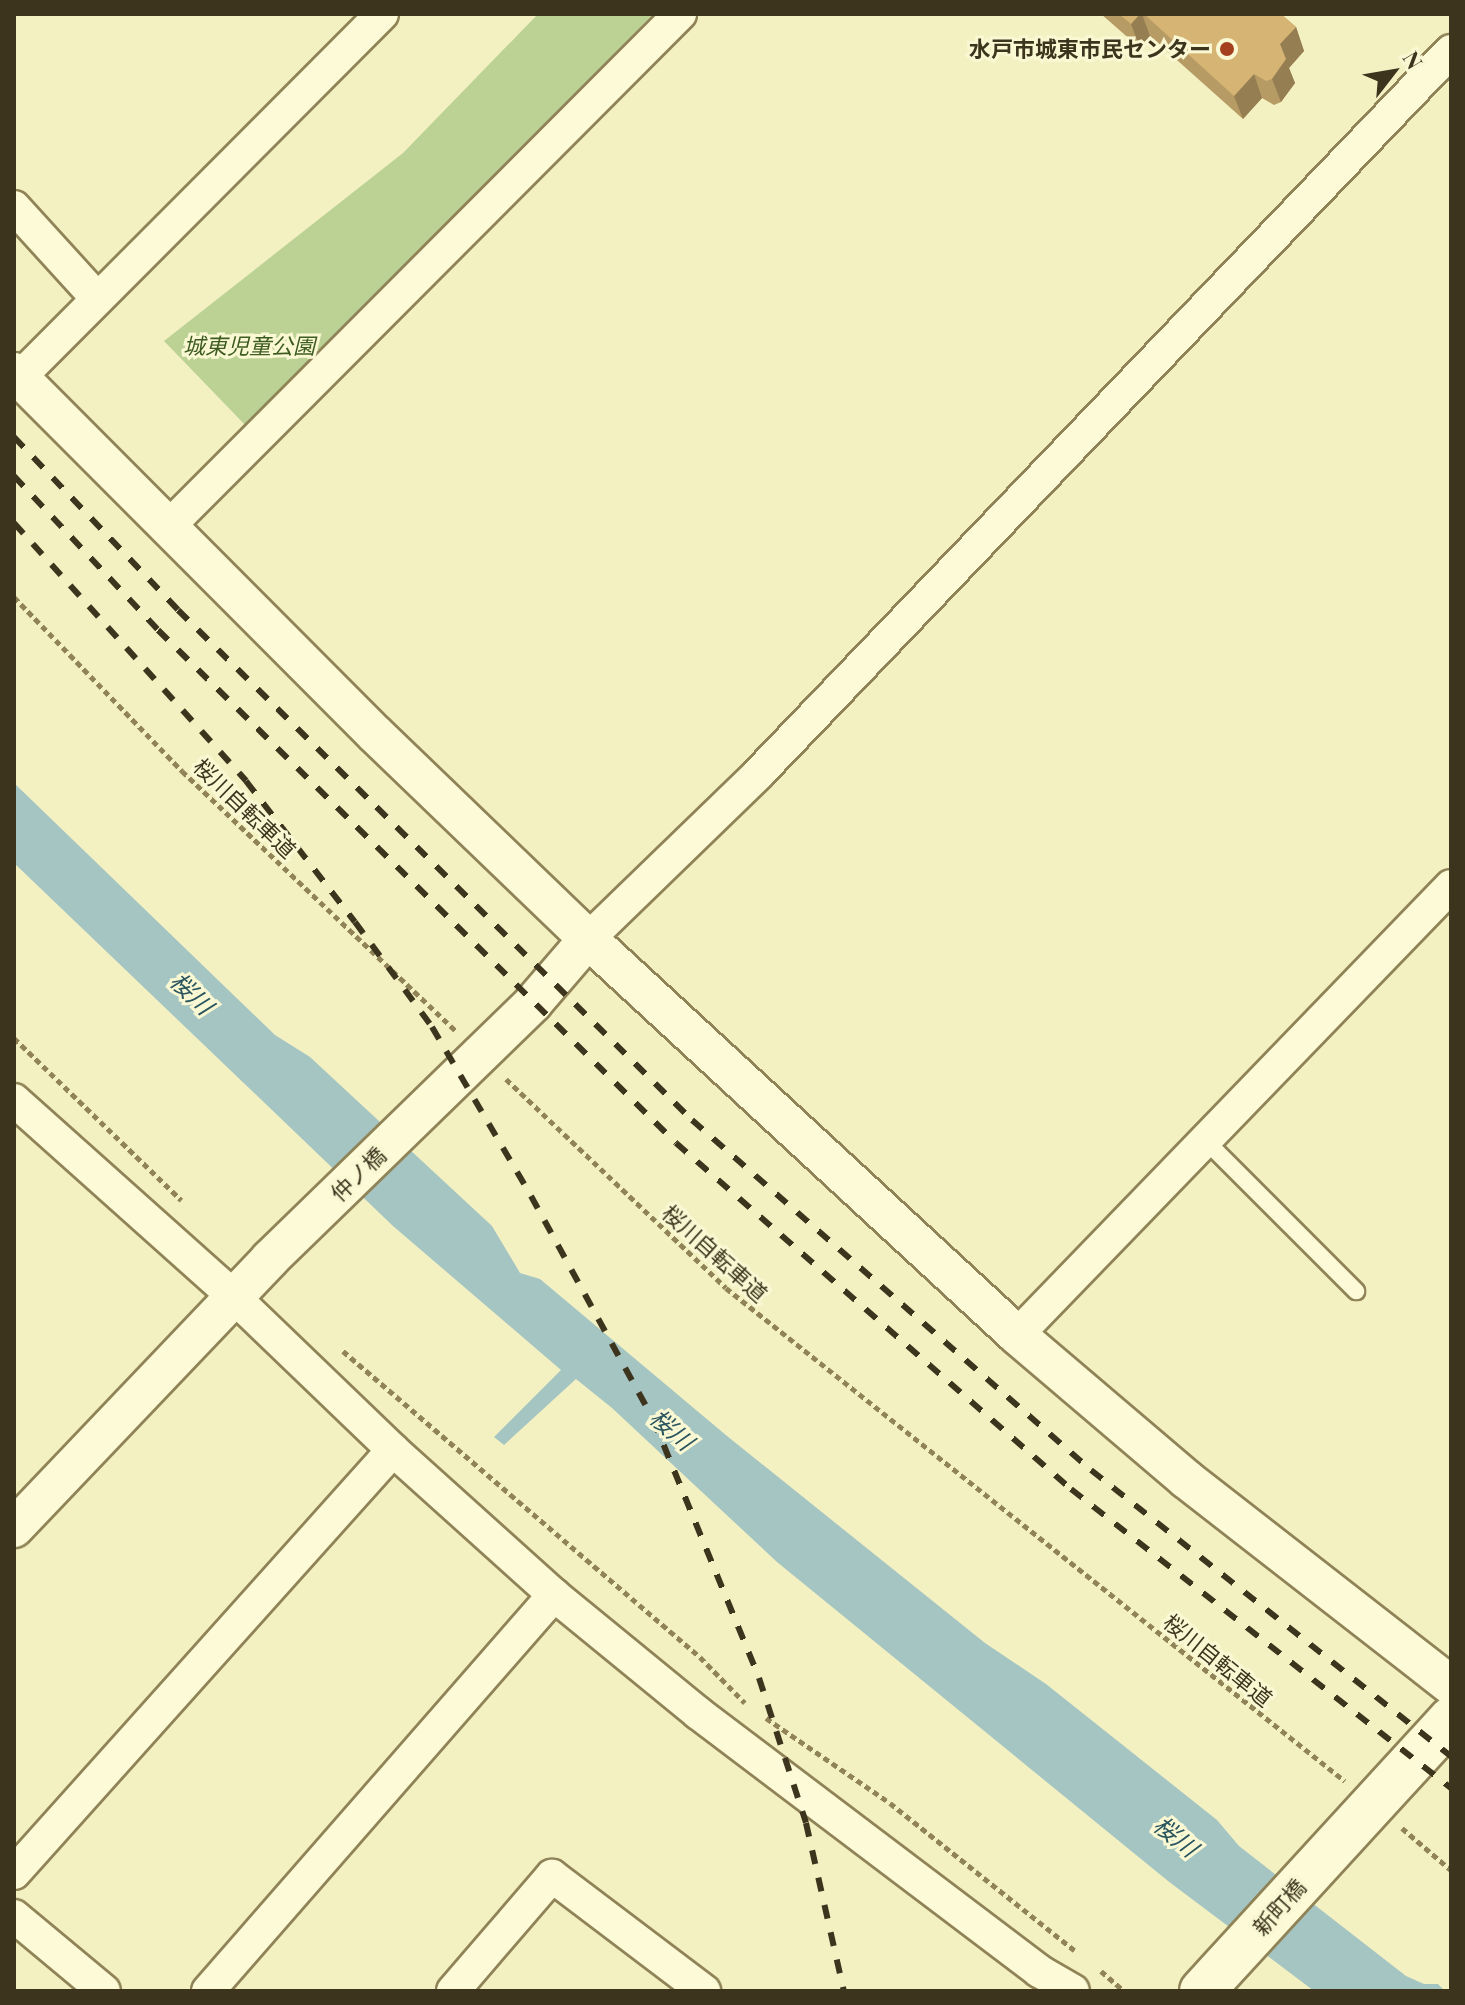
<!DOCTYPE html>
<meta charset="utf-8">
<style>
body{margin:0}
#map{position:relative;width:1465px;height:2005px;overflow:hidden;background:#f3f0c2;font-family:"Playfair Display","Noto Sans JP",serif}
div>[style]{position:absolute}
.green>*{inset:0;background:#bcd295}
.water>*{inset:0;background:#a5c5c3}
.path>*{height:5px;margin-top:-2.5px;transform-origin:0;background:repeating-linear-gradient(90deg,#8f8357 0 6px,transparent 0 10px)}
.roads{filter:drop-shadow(2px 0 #8f8357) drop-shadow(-2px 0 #8f8357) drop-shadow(0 2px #8f8357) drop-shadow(0 -2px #8f8357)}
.service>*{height:16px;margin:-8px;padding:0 8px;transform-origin:8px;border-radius:8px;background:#fcfad7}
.minor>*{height:32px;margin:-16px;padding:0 16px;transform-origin:16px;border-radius:16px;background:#fcfad7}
.tertiary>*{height:38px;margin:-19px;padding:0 19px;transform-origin:19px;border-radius:19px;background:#fcfad7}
.secondary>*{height:44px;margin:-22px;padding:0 22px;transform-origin:22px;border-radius:22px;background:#fcfad7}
.rail>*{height:6px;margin-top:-3px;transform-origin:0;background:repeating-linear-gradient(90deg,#3d341d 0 14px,transparent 0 28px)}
.wall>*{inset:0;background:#b79b64}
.shaded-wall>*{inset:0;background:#957e51}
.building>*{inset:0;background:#d5b474}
.dots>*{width:22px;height:22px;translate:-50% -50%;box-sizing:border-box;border:4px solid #f9f8d3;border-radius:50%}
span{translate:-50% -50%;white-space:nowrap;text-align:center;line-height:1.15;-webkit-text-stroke:6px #f9f8d3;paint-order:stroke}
.poi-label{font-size:22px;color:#3d341d;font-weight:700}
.right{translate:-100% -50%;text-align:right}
.park-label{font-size:22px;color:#3e5c21;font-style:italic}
.street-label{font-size:22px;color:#3d341d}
.water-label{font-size:24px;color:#2a555e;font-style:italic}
.frame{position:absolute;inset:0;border:16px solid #3d341d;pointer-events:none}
.north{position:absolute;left:1353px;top:32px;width:80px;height:80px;-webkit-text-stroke:6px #f9f8d3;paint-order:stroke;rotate:59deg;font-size:22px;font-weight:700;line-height:32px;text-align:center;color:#3d341d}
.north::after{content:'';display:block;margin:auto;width:28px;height:36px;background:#3d341d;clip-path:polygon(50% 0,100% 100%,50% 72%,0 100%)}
</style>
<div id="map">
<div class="green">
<div style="clip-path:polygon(538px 14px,653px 14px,247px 427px,164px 341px,403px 153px)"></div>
</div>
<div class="water">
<div style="clip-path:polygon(14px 783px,275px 1035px,310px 1057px,492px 1226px,520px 1273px,540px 1279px,727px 1436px,985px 1643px,1046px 1684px,1217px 1820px,1239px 1846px,1406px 1976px,1424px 1984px,1438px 1984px,1445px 1991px,1314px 1991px,1168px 1881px,777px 1562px,612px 1408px,576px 1379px,504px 1445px,494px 1437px,561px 1370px,393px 1226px,14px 863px)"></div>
</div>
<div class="path">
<div style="left:14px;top:597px;width:242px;rotate:46deg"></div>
<div style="left:182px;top:771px;width:378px;rotate:43.5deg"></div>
<div style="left:14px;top:1038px;width:233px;rotate:44.1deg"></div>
<div style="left:506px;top:1079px;width:303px;rotate:43.5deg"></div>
<div style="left:726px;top:1288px;width:791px;rotate:38.54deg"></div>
<div style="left:343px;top:1351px;width:470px;rotate:40.6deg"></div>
<div style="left:700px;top:1657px;width:64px;rotate:45.6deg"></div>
<div style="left:766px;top:1718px;width:150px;rotate:34.4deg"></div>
<div style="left:890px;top:1803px;width:236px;rotate:38.6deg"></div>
<div style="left:1402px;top:1828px;width:65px;rotate:40.6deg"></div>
<div style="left:1101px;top:1971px;width:30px;rotate:41deg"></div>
</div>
<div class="roads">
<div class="service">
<div style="left:1205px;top:1140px;width:214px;rotate:45deg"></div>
</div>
<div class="minor">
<div style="left:14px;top:207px;width:122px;rotate:47.7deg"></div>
<div style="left:19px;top:378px;width:514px;rotate:-45.08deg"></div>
<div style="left:168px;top:527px;width:725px;rotate:-45.06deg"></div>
<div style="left:588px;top:939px;width:238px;rotate:-44.1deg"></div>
<div style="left:759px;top:773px;width:1000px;rotate:-46.22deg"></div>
<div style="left:14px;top:1100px;width:295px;rotate:41.8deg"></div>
<div style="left:234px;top:1297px;width:221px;rotate:43.9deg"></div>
<div style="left:393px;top:1450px;width:217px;rotate:42deg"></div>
<div style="left:554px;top:1595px;width:186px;rotate:39.3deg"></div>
<div style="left:698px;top:1713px;width:428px;rotate:37.1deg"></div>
<div style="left:1039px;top:1971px;width:39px;rotate:30deg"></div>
<div style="left:1017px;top:1335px;width:624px;rotate:-45.97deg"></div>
<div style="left:14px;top:1873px;width:568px;rotate:-48.14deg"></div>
<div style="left:14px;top:1916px;width:117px;rotate:39.8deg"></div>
<div style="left:208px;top:1991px;width:526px;rotate:-48.86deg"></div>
<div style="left:453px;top:1991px;width:152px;rotate:-49.3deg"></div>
<div style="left:552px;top:1876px;width:191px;rotate:37.1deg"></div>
</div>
<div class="tertiary">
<div style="left:14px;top:372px;width:511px;rotate:45.08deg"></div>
<div style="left:375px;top:734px;width:296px;rotate:43.9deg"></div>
<div style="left:588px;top:939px;width:584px;rotate:42.71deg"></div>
<div style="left:1017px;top:1335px;width:222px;rotate:40.4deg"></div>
<div style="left:1186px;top:1479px;width:336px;rotate:37.9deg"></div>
<div style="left:14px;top:1528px;width:371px;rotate:-46.4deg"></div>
<div style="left:270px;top:1259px;width:367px;rotate:-44.2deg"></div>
<div style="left:533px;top:1003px;width:84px;rotate:-49.3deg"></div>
</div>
<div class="secondary">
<div style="left:1202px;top:1991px;width:369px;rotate:-47.5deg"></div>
</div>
</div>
<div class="rail">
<div style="left:14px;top:437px;width:238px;rotate:46.5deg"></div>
<div style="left:178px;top:610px;width:724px;rotate:44.78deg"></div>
<div style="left:692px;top:1120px;width:531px;rotate:41.26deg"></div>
<div style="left:1091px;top:1470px;width:460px;rotate:38.5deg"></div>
<div style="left:14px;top:476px;width:211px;rotate:46.9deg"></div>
<div style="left:158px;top:630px;width:729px;rotate:44.72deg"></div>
<div style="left:676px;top:1143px;width:525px;rotate:41.22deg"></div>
<div style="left:1071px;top:1489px;width:484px;rotate:38.2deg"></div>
<div style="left:14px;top:523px;width:347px;rotate:48deg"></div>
<div style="left:246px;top:781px;width:178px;rotate:52.3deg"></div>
<div style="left:355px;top:922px;width:130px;rotate:53.7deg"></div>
<div style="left:432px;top:1027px;width:196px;rotate:59.6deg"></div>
<div style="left:531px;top:1196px;width:254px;rotate:61.3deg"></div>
<div style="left:653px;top:1419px;width:280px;rotate:67.7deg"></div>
<div style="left:759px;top:1678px;width:152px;rotate:72deg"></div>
<div style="left:806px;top:1823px;width:172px;rotate:77.3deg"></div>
</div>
<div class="wall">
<div style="clip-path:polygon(1101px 14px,1281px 14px,1296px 27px,1304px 51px,1289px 68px,1295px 83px,1281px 102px,1274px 105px,1262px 98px,1243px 119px,1150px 36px,1140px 48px)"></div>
</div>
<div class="shaded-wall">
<div style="clip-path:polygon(1140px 14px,1142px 14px,1150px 36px,1140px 48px,1131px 24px)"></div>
<div style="clip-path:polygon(1296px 27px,1304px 51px,1289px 68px,1295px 83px,1281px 102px,1272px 79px,1280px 44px)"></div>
<div style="clip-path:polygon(1254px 74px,1262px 98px,1243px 119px,1234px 96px)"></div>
</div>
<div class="building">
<div style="clip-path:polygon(1119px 14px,1140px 14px,1131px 24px)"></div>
<div style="clip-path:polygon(1144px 14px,1281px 14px,1296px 27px,1280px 44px,1286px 59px,1272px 79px,1266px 81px,1254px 74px,1234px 96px)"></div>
</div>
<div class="dots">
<div style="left:1227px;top:49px;background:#a44020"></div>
</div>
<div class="poi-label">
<span class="right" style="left:1211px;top:49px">水戸市城東市民センター</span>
</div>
<div class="park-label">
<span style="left:249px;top:346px">城東児童公園</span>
</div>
<div class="street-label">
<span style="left:245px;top:808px;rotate:44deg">桜川自転車道</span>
<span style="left:358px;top:1174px;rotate:-44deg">仲ノ橋</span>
<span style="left:715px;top:1253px;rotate:42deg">桜川自転車道</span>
<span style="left:1218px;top:1660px;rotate:39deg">桜川自転車道</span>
<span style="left:1279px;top:1907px;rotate:-48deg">新町橋</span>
</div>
<div class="water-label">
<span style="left:192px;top:993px;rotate:44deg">桜川</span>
<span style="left:672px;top:1429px;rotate:41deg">桜川</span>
<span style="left:1176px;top:1836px;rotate:39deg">桜川</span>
</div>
<div class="frame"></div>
<div class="north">N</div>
</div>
